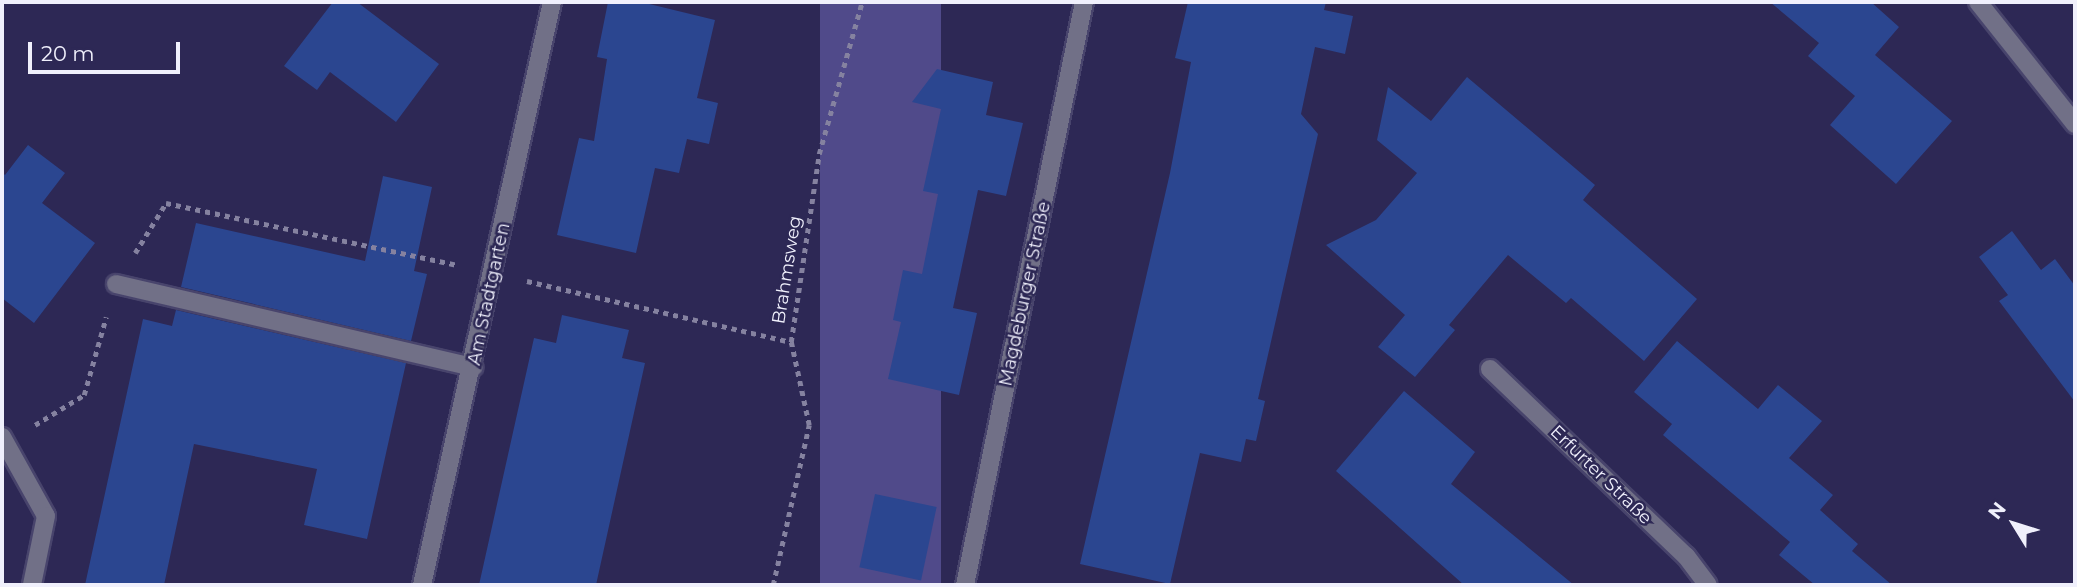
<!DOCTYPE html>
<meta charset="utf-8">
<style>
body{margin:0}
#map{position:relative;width:2077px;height:587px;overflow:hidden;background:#2d2855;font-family:Montserrat,sans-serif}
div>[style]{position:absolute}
.green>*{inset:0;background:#504a8a;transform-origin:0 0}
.building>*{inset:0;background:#2b4690;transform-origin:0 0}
.path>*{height:4.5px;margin-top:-2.25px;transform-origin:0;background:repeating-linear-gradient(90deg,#8582a0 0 5px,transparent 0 10px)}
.roads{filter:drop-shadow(2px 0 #48446c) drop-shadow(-2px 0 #48446c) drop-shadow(0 2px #48446c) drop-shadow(0 -2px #48446c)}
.minor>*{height:18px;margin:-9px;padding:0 9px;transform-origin:9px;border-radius:9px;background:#717087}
span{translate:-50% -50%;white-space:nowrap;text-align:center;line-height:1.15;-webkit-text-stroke:5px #2d2855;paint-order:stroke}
.street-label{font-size:18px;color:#f0f0fc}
.frame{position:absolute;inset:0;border:4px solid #f0f0fc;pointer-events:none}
.north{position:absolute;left:1979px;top:489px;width:70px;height:70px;-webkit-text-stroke:5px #2d2855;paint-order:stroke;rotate:308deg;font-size:19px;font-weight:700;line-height:28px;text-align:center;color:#f0f0fc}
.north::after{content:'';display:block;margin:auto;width:24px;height:32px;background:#f0f0fc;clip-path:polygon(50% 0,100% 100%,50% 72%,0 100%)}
.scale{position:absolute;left:28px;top:42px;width:152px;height:32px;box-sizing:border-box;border:4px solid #f0f0fc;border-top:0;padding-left:9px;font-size:21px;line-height:24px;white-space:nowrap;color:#f0f0fc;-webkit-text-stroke:5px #2d2855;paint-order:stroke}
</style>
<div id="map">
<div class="green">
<div style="left:820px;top:2px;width:121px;height:598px"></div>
</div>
<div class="building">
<div style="clip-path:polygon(333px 2px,357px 2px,439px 64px,396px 122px,330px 72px,317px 90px,284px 66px)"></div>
<div style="clip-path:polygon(608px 2px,641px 2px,715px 20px,697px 98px,718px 103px,709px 144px,687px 139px,679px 173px,655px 168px,636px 253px,557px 235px,579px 138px,594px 141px,607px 59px,597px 57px)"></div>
<div style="clip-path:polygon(1188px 2px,1326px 2px,1324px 10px,1353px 16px,1345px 54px,1315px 47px,1301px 114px,1318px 134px,1258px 399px,1265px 401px,1256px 441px,1246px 439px,1241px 462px,1200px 453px,1170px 584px,1080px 564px,1170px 173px,1191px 62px,1175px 58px)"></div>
<div style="clip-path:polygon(1770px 2px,1871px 2px,1899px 27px,1875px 55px,1952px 121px,1896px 184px,1830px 125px,1855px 96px,1808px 56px,1819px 43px)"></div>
<div style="clip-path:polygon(937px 69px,993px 82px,986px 115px,1023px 123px,1006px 196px,978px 190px,953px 308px,977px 313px,959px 395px,888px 379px,901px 322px,893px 320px,903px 270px,922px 274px,938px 194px,923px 191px,941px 109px,912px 102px)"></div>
<div style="clip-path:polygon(1467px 77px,1595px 185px,1583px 200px,1697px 299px,1644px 361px,1571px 298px,1566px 303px,1508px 255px,1449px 325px,1455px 330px,1415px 377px,1378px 347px,1405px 315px,1326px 245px,1376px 220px,1417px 173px,1377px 140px,1388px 87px,1431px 121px)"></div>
<div style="clip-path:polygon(28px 145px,65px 173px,42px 203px,95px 243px,34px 323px,2px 298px,2px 172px,5px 175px)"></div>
<div style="clip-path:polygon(383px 176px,432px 187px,414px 271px,427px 274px,411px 341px,181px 287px,196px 223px,365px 261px)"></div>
<div style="clip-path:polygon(2012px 231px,2041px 270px,2055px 259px,2075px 286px,2075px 402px,1999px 301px,2008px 295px,1979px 257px)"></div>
<div style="clip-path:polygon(176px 310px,406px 363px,367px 539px,304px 525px,317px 469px,194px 444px,164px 585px,85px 585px,143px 319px,172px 326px)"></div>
<div style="clip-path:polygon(562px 315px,629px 330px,622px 358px,645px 363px,596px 585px,479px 585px,534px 338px,556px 343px)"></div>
<div style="clip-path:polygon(1677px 341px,1758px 409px,1778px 385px,1822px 421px,1789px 458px,1833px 495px,1820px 510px,1858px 544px,1852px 551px,1892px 585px,1815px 585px,1779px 555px,1790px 542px,1663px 435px,1672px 424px,1634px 392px)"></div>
<div style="clip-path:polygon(1404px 391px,1475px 452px,1451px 484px,1574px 585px,1464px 585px,1336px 471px)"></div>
<div style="left:875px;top:494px;width:63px;height:75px;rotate:12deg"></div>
</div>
<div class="path">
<div style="left:135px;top:253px;width:59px;rotate:-58.2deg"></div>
<div style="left:166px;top:203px;width:298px;rotate:12deg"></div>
<div style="left:527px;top:281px;width:271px;rotate:13deg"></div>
<div style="left:35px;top:425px;width:57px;rotate:-31.5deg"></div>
<div style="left:84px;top:395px;width:81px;rotate:-74.2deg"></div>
<div style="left:773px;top:585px;width:164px;rotate:-77.3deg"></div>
<div style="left:809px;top:425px;width:85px;rotate:-102.2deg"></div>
<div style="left:791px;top:342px;width:190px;rotate:-81.5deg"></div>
<div style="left:819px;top:154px;width:158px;rotate:-74.2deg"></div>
</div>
<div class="roads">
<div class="minor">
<div style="left:1978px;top:2px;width:156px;rotate:51.5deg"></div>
<div style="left:116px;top:284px;width:367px;rotate:13.1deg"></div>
<div style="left:1490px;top:369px;width:271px;rotate:43.7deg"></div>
<div style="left:1686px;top:556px;width:36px;rotate:53deg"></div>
<div style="left:2px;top:437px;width:90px;rotate:60.9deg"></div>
<div style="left:46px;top:516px;width:70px;rotate:101.5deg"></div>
<div style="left:422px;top:585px;width:597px;rotate:-77.43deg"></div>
<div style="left:965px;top:585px;width:595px;rotate:-78.46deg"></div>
</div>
</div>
<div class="street-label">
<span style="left:787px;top:270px;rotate:-81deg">Brahmsweg</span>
<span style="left:489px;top:294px;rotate:-78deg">Am Stadtgarten</span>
<span style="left:1025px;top:294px;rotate:-78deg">Magdeburger Straße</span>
<span style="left:1601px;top:475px;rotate:44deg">Erfurter Straße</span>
</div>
<div class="frame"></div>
<div class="north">N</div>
<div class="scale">20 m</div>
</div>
